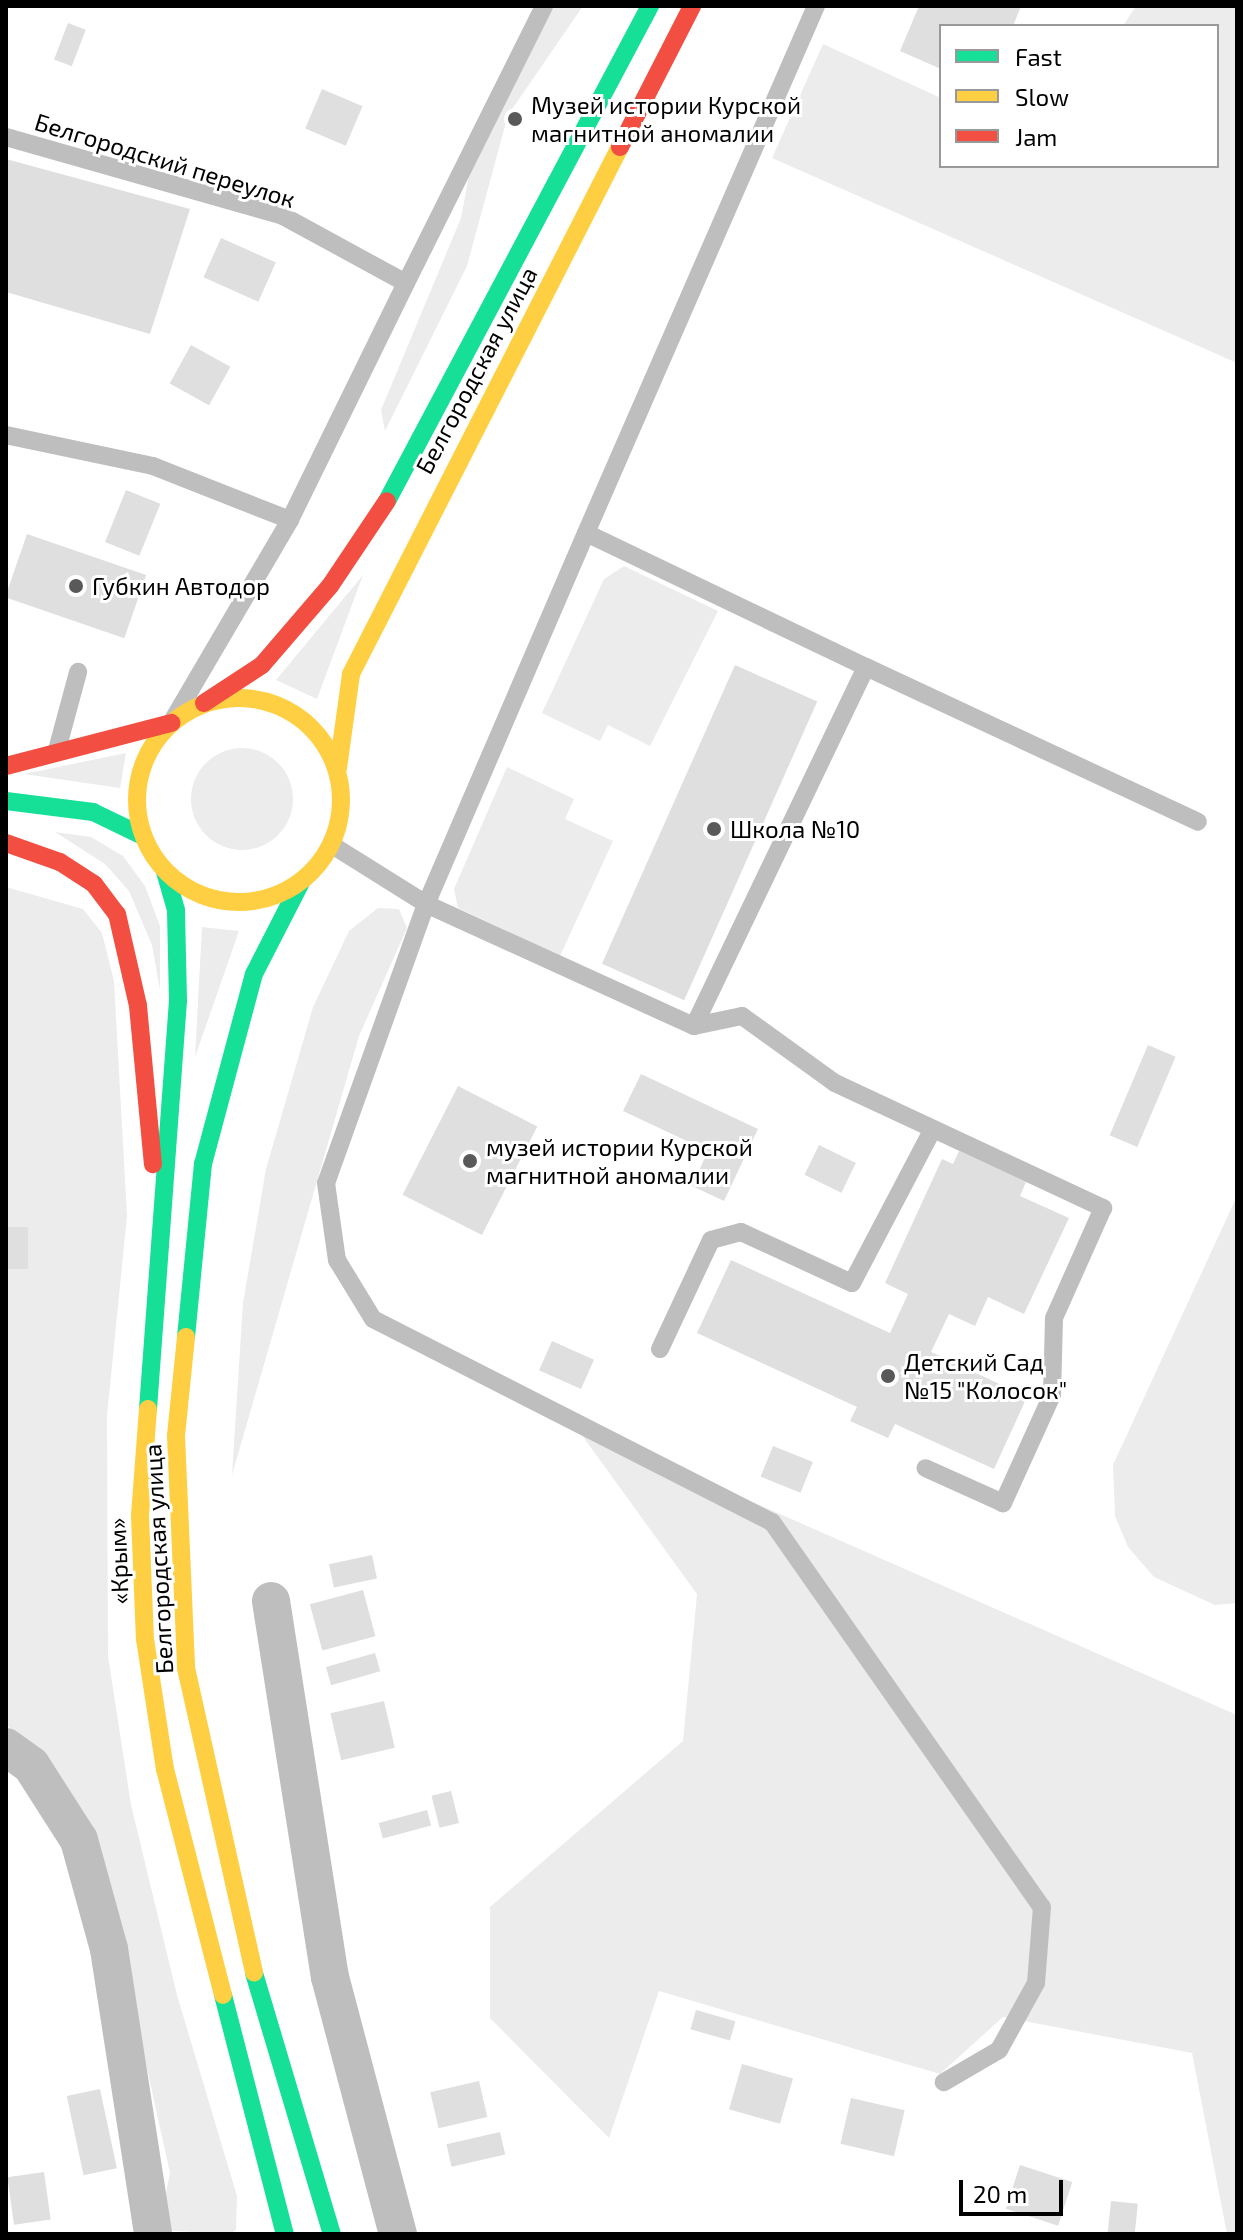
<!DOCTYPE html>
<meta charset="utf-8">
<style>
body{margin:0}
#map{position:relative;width:1243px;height:2240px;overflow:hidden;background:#fff;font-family:"Exo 2",sans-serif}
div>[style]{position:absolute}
.green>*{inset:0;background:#ececec}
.round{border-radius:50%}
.building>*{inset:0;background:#dfdfdf;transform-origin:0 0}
.lane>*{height:18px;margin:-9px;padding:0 9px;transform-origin:9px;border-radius:9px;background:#bebebe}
.street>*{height:38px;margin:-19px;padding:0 19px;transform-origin:19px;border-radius:19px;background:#bebebe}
.fast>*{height:18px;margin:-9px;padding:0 9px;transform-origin:9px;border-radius:9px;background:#16e098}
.slow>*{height:18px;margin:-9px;padding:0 9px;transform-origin:9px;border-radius:9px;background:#ffcf43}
.slow>.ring{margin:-9px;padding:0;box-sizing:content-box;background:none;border:18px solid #ffcf43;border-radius:50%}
.jam>*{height:18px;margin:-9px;padding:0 9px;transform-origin:9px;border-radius:9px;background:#f24e42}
.dots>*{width:22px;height:22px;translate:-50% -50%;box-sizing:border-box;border:4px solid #fff;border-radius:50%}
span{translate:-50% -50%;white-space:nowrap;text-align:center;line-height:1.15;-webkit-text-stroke:6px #fff;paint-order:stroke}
.poi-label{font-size:24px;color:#000}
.left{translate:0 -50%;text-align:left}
.street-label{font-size:24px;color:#000}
.frame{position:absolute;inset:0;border:8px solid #000;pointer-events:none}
.legend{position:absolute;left:939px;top:24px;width:280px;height:144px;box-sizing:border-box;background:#fff;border:2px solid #999;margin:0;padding:10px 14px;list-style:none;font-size:24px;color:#000}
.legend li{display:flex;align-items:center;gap:16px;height:40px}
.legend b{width:40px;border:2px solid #999}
.scale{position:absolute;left:959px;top:2180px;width:104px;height:36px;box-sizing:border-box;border:4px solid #000;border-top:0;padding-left:10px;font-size:24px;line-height:28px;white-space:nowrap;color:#000;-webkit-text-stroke:6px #fff;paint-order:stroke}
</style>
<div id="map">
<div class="green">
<div style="clip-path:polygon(539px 6px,583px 6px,508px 115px,467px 266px,385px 431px,381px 410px,461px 218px,478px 127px)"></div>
<div style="clip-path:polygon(1136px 6px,1237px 6px,1237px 363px,772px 158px,823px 44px,941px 98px,941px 166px,1217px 166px,1217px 26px,1123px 26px)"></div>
<div style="clip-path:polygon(624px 566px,718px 611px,650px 746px,608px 725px,600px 741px,542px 713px,604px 579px)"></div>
<div style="clip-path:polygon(363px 575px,317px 699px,276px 680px)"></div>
<div class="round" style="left:191px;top:748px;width:102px;height:102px"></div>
<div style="clip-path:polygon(126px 753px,120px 788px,24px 774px)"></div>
<div style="clip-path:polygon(507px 767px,574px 799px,565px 819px,613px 841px,560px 956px,458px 908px,454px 889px)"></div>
<div style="clip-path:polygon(55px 832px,91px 837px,123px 856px,145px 886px,160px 926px,160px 990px,152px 945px,129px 891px,105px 864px)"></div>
<div style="clip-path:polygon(6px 887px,83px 909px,102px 933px,114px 981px,127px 1216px,107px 1416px,108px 1656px,131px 1805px,177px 1995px,237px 2196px,236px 2230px,229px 2234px,159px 2230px,170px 2173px,144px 2055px,58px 1773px,6px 1724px)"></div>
<div style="clip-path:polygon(378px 908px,399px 909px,407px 928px,359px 1036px,232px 1475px,243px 1303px,266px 1169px,313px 1007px,349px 931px)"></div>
<div style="clip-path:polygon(202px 927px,239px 931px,195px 1057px)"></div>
<div style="clip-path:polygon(1237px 1196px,1237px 1603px,1215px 1605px,1154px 1577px,1128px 1547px,1115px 1516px,1113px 1465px)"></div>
<div style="clip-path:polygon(573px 1423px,1237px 1715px,1237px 2234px,1227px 2234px,1192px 2053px,1003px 2017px,940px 2074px,659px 1991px,609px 2138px,490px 2018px,490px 1907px,683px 1741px,697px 1594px)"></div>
</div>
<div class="building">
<div style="clip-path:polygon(919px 6px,1021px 6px,1013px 26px,941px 26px,941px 69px,900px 51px)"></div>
<div style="left:68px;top:23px;width:19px;height:39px;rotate:21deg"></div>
<div style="left:322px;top:89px;width:44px;height:43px;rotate:23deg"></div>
<div style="clip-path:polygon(6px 159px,190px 209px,150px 334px,6px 292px)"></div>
<div style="left:221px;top:238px;width:60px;height:43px;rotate:24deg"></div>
<div style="left:191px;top:345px;width:45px;height:44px;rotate:29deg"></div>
<div style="left:126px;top:490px;width:37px;height:56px;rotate:22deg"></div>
<div style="left:27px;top:534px;width:126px;height:67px;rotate:19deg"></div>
<div style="left:735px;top:665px;width:90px;height:327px;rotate:24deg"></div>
<div style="left:1148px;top:1045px;width:30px;height:98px;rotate:23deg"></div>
<div style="clip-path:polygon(641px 1074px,758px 1129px,724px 1201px,692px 1186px,708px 1151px,623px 1111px)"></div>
<div style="left:458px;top:1086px;width:89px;height:122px;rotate:27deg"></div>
<div style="left:819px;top:1145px;width:41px;height:33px;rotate:26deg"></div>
<div style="clip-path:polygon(959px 1151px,1026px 1182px,1020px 1196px,1069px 1218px,1024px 1314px,988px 1297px,975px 1326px,949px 1314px,931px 1352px,1027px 1397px,994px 1469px,895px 1424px,888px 1438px,850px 1421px,857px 1407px,697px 1333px,731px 1260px,890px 1333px,908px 1294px,885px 1283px,942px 1159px,953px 1164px)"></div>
<div style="left:6px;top:1227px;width:22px;height:42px"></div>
<div style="left:552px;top:1341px;width:46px;height:32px;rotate:24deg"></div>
<div style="left:773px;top:1446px;width:43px;height:33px;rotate:22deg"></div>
<div style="left:372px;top:1555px;width:24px;height:44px;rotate:78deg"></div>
<div style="left:363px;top:1590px;width:48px;height:55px;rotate:75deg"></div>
<div style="left:375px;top:1653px;width:19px;height:51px;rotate:74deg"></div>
<div style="left:384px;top:1701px;width:48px;height:55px;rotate:77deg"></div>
<div style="left:451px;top:1791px;width:33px;height:20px;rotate:76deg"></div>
<div style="left:427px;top:1810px;width:16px;height:50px;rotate:75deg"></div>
<div style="left:696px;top:2010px;width:41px;height:20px;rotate:16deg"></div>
<div style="left:742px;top:2064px;width:53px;height:47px;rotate:16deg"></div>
<div style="left:479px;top:2081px;width:37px;height:50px;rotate:77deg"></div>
<div style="left:100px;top:2089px;width:81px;height:34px;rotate:78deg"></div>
<div style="left:851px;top:2098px;width:55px;height:47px;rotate:13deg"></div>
<div style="left:500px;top:2132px;width:23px;height:55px;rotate:77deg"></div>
<div style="left:1020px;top:2165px;width:55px;height:46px;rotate:18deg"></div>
<div style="left:44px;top:2172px;width:48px;height:37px;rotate:82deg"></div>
<div style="left:1111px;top:2201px;width:27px;height:33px;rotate:6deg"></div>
</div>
<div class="lane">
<div style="left:6px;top:137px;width:288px;rotate:15.9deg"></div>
<div style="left:283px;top:216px;width:140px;rotate:28.6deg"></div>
<div style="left:406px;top:283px;width:264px;rotate:116.1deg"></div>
<div style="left:290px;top:520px;width:147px;rotate:-158.5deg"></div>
<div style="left:153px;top:466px;width:150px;rotate:-168.1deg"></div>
<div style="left:406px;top:283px;width:309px;rotate:-63.5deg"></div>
<div style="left:586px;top:533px;width:575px;rotate:-66.42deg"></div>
<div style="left:866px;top:667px;width:310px;rotate:-154.4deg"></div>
<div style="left:586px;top:533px;width:404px;rotate:113.3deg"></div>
<div style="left:426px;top:904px;width:294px;rotate:24.5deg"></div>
<div style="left:694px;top:1026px;width:398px;rotate:-64.4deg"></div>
<div style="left:866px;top:667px;width:366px;rotate:25deg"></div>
<div style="left:171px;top:723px;width:235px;rotate:-59.6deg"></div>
<div style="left:57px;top:750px;width:81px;rotate:-74.9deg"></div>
<div style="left:332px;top:845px;width:111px;rotate:32.1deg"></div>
<div style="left:426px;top:904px;width:296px;rotate:109.7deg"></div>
<div style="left:326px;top:1183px;width:78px;rotate:81.9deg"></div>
<div style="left:337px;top:1260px;width:69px;rotate:58.6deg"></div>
<div style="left:373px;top:1319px;width:448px;rotate:27deg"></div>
<div style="left:772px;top:1522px;width:470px;rotate:55deg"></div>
<div style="left:1042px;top:1907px;width:76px;rotate:94.5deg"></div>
<div style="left:1036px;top:1983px;width:77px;rotate:118.9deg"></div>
<div style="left:999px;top:2050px;width:64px;rotate:149.8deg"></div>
<div style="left:694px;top:1026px;width:49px;rotate:-11.8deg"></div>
<div style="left:742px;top:1016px;width:115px;rotate:35.8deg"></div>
<div style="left:835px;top:1083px;width:296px;rotate:25deg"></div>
<div style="left:1103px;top:1208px;width:120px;rotate:114deg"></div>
<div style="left:1054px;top:1318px;width:77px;rotate:91.5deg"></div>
<div style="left:1052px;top:1395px;width:119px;rotate:114.4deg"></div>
<div style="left:1003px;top:1503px;width:85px;rotate:-155.8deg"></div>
<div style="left:660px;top:1349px;width:120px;rotate:-64.9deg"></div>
<div style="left:711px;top:1240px;width:31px;rotate:-15deg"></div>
<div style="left:741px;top:1232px;width:122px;rotate:24.7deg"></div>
<div style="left:852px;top:1283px;width:174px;rotate:-62.3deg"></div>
</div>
<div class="street">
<div style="left:271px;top:1601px;width:381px;rotate:81.1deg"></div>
<div style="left:330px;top:1977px;width:266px;rotate:75.2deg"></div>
<div style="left:6px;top:1747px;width:31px;rotate:36deg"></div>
<div style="left:31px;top:1765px;width:89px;rotate:57.4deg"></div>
<div style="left:79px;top:1840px;width:113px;rotate:74.6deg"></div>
<div style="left:109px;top:1949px;width:288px;rotate:81.2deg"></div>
</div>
<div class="fast">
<div style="left:387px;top:501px;width:561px;rotate:-62.02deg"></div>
<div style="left:6px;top:801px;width:88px;rotate:7.2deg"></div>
<div style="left:93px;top:812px;width:55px;rotate:25.6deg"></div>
<div style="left:186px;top:1337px;width:174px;rotate:-84.4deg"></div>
<div style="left:203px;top:1164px;width:197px;rotate:-75deg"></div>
<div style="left:254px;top:974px;width:103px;rotate:-62.9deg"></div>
<div style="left:148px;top:1409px;width:410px;rotate:-85.8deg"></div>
<div style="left:178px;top:1000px;width:90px;rotate:-91.3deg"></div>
<div style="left:176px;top:910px;width:40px;rotate:-106deg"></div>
<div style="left:254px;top:1973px;width:272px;rotate:73.4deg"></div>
<div style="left:223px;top:1995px;width:247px;rotate:75.5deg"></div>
</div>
<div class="slow">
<div class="ring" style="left:137px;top:698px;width:186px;height:186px"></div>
<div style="left:338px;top:768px;width:95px;rotate:-82.1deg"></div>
<div style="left:351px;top:674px;width:592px;rotate:-62.96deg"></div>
<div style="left:186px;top:1337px;width:100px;rotate:95.8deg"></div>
<div style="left:176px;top:1436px;width:232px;rotate:87.5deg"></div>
<div style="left:186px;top:1668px;width:312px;rotate:77.4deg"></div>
<div style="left:148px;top:1409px;width:107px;rotate:94.3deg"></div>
<div style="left:140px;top:1516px;width:123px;rotate:87.7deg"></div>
<div style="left:145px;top:1639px;width:132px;rotate:81.3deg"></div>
<div style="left:165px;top:1769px;width:233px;rotate:75.6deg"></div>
</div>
<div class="jam">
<div style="left:620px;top:147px;width:158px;rotate:-62.9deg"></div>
<div style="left:204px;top:703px;width:69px;rotate:-33.2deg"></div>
<div style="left:262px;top:665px;width:104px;rotate:-49.3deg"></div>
<div style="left:330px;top:586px;width:102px;rotate:-56.2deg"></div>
<div style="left:6px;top:766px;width:171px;rotate:-14.6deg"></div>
<div style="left:6px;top:843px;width:57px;rotate:19.4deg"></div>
<div style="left:60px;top:862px;width:40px;rotate:32.9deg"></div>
<div style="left:94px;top:884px;width:38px;rotate:53deg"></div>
<div style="left:117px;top:914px;width:94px;rotate:77.1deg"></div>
<div style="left:138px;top:1006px;width:159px;rotate:84.6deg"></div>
</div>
<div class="dots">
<div style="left:515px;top:119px;background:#595959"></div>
<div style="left:76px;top:586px;background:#595959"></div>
<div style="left:714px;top:829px;background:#595959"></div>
<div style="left:470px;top:1161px;background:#595959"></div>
<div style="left:888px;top:1376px;background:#595959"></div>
</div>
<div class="poi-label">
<span class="left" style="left:531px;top:119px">Музей истории Курской<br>магнитной аномалии</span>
<span class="left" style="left:92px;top:586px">Губкин Автодор</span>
<span class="left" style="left:730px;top:829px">Школа №10</span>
<span class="left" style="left:486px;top:1161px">музей истории Курской<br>магнитной аномалии</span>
<span class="left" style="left:904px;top:1376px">Детский Сад<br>№15 "Колосок"</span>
</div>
<div class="street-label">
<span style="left:165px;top:160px;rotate:17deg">Белгородский переулок</span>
<span style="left:476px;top:370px;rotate:-62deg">Белгородская улица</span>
<span style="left:158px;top:1559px;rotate:-93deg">Белгородская улица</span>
<span style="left:118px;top:1561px;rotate:-92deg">«Крым»</span>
</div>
<div class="frame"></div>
<ul class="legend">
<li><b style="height:10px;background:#16e098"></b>Fast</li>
<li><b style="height:10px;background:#ffcf43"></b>Slow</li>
<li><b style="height:10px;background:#f24e42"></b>Jam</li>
</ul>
<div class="scale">20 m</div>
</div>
